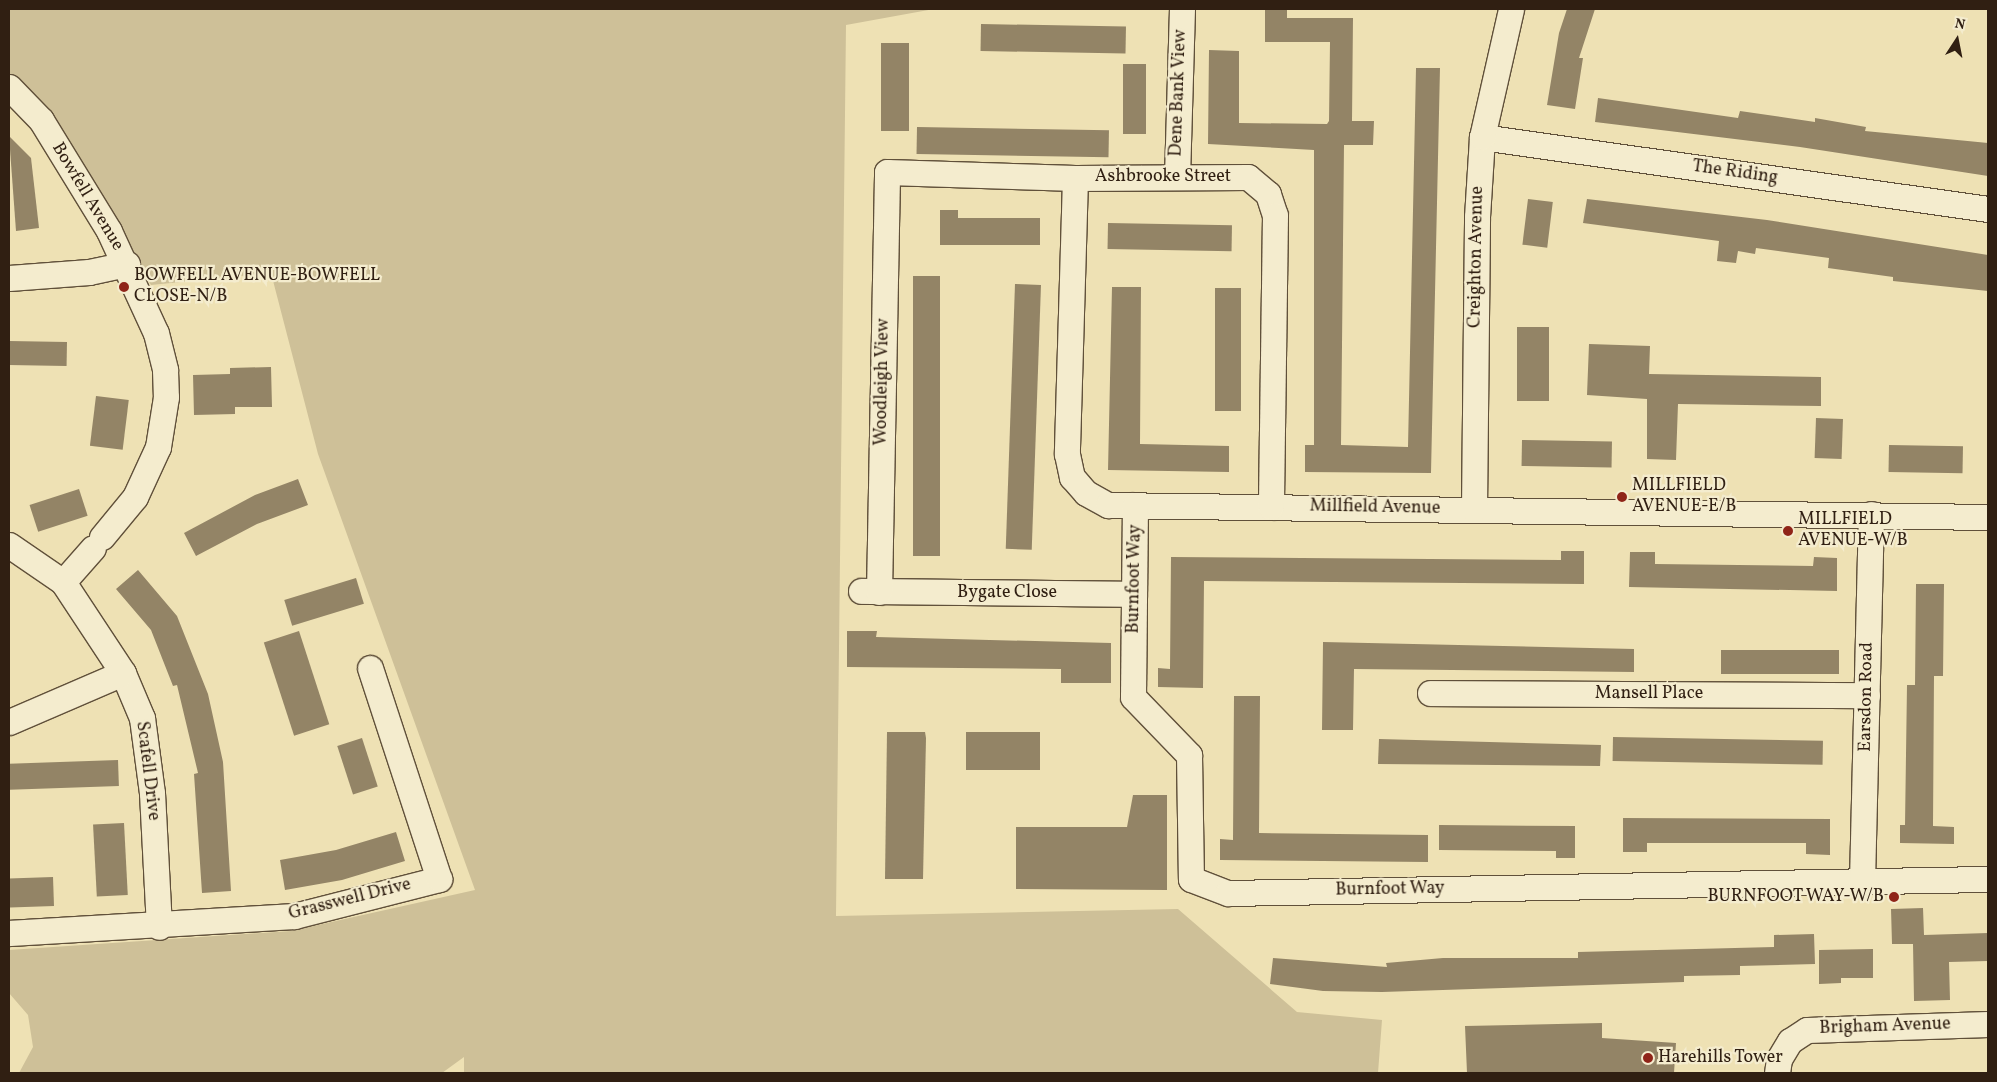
<!DOCTYPE html>
<style>
body{margin:0}
#map{position:relative;width:1997px;height:1082px;overflow:hidden;background:#eee1b4;font-family:Vollkorn,serif}
div>[style]{position:absolute}
.green>*{inset:0;background:#cec098}
.building>*{inset:0;background:#938466;transform-origin:0 0}
.roads{filter:drop-shadow(1px 0 #60503a) drop-shadow(-1px 0 #60503a) drop-shadow(0 1px #60503a) drop-shadow(0 -1px #60503a)}
.minor>*{height:25px;margin:-12.5px;padding:0 12.5px;transform-origin:12.5px;border-radius:12.5px;background:#f4ecce}
.dots>*{width:14px;height:14px;translate:-50% -50%;box-sizing:border-box;border:2px solid #f4ecce;border-radius:50%}
span{translate:-50% -50%;white-space:nowrap;text-align:center;line-height:1.15;-webkit-text-stroke:4.5px #f4ecce;paint-order:stroke}
.street-label{font-size:18px;color:#301f12}
.poi-label{font-size:18px;color:#301f12}
.left{translate:0 -50%;text-align:left}
.right{translate:-100% -50%;text-align:right}
.frame{position:absolute;inset:0;border:10px solid #301f12;pointer-events:none}
.north{position:absolute;left:1932px;top:15px;width:50px;height:50px;-webkit-text-stroke:4px #f4ecce;paint-order:stroke;rotate:11deg;font-size:14px;font-weight:700;line-height:20px;text-align:center;color:#301f12}
.north::after{content:'';display:block;margin:auto;width:18px;height:22px;background:#301f12;clip-path:polygon(50% 0,100% 100%,50% 72%,0 100%)}
</style>
<div id="map">
<div class="green">
<div style="clip-path:polygon(9px 9px,934px 9px,846px 25px,836px 916px,1178px 909px,1297px 1012px,1382px 1020px,1378px 1073px,464px 1073px,464px 1057px,442px 1073px,19px 1073px,33px 1047px,28px 1015px,9px 993px,9px 950px,291px 931px,475px 890px,318px 454px,271px 273px,151px 285px,54px 126px,9px 73px)"></div>
</div>
<div class="building">
<div style="clip-path:polygon(1265px 9px,1287px 9px,1287px 18px,1353px 18px,1352px 121px,1374px 121px,1373px 145px,1344px 145px,1341px 445px,1408px 447px,1416px 68px,1440px 68px,1431px 473px,1305px 472px,1305px 445px,1314px 445px,1314px 150px,1208px 144px,1209px 50px,1239px 51px,1239px 123px,1327px 124px,1329px 121px,1330px 42px,1265px 42px)"></div>
<div style="clip-path:polygon(1567px 9px,1595px 9px,1579px 58px,1583px 58px,1575px 109px,1547px 105px,1559px 33px)"></div>
<div style="left:981px;top:24px;width:145px;height:27px;rotate:1deg"></div>
<div style="left:881px;top:43px;width:28px;height:88px"></div>
<div style="left:1123px;top:64px;width:23px;height:70px"></div>
<div style="clip-path:polygon(1598px 98px,1738px 118px,1740px 111px,1815px 122px,1815px 118px,1866px 127px,1865px 131px,1988px 143px,1988px 176px,1800px 147px,1595px 122px)"></div>
<div style="left:917px;top:127px;width:192px;height:27px;rotate:1deg"></div>
<div style="clip-path:polygon(9px 136px,31px 158px,39px 228px,16px 231px)"></div>
<div style="left:1528px;top:199px;width:25px;height:46px;rotate:7deg"></div>
<div style="clip-path:polygon(1587px 199px,1767px 220px,1988px 255px,1988px 291px,1893px 281px,1893px 277px,1828px 268px,1829px 258px,1756px 248px,1755px 254px,1738px 251px,1736px 263px,1717px 261px,1719px 241px,1583px 223px)"></div>
<div style="clip-path:polygon(940px 210px,958px 210px,958px 218px,1040px 218px,1040px 245px,940px 245px)"></div>
<div style="left:1108px;top:223px;width:124px;height:26px;rotate:1deg"></div>
<div style="left:913px;top:276px;width:27px;height:280px"></div>
<div style="left:1015px;top:284px;width:26px;height:265px;rotate:2deg"></div>
<div style="clip-path:polygon(1112px 287px,1141px 287px,1140px 444px,1229px 446px,1229px 472px,1108px 470px)"></div>
<div style="left:1215px;top:288px;width:26px;height:123px"></div>
<div style="left:1517px;top:327px;width:32px;height:74px"></div>
<div style="left:9px;top:341px;width:58px;height:24px;rotate:1deg"></div>
<div style="clip-path:polygon(1589px 344px,1650px 346px,1649px 374px,1821px 377px,1821px 406px,1678px 404px,1676px 460px,1647px 459px,1647px 399px,1587px 395px)"></div>
<div style="clip-path:polygon(271px 367px,272px 407px,235px 407px,235px 414px,194px 415px,193px 375px,230px 374px,230px 368px)"></div>
<div style="left:96px;top:396px;width:33px;height:50px;rotate:7deg"></div>
<div style="left:1816px;top:418px;width:27px;height:40px;rotate:2deg"></div>
<div style="left:1522px;top:440px;width:90px;height:26px;rotate:1deg"></div>
<div style="left:1889px;top:445px;width:74px;height:27px;rotate:1deg"></div>
<div style="clip-path:polygon(298px 479px,308px 505px,257px 524px,196px 556px,184px 533px,255px 495px)"></div>
<div style="left:79px;top:489px;width:28px;height:52px;rotate:72deg"></div>
<div style="clip-path:polygon(1561px 551px,1584px 551px,1584px 584px,1204px 581px,1203px 688px,1158px 687px,1158px 668px,1170px 669px,1171px 557px,1561px 560px)"></div>
<div style="clip-path:polygon(1630px 552px,1655px 552px,1655px 564px,1813px 566px,1814px 557px,1837px 558px,1837px 591px,1629px 587px)"></div>
<div style="clip-path:polygon(138px 570px,177px 616px,208px 694px,223px 762px,231px 891px,202px 893px,194px 774px,198px 773px,177px 685px,173px 686px,151px 630px,116px 589px)"></div>
<div style="left:356px;top:578px;width:27px;height:75px;rotate:73deg"></div>
<div style="clip-path:polygon(1916px 584px,1944px 584px,1943px 676px,1934px 676px,1933px 826px,1954px 827px,1954px 844px,1900px 843px,1900px 825px,1905px 825px,1907px 685px,1915px 685px)"></div>
<div style="left:299px;top:631px;width:98px;height:37px;rotate:72deg"></div>
<div style="clip-path:polygon(847px 631px,877px 631px,876px 637px,1111px 643px,1111px 683px,1061px 683px,1061px 669px,847px 667px)"></div>
<div style="clip-path:polygon(1323px 642px,1634px 649px,1634px 672px,1354px 669px,1353px 730px,1322px 730px)"></div>
<div style="left:1721px;top:650px;width:118px;height:24px"></div>
<div style="clip-path:polygon(1234px 696px,1260px 696px,1259px 833px,1428px 835px,1428px 862px,1220px 860px,1220px 839px,1233px 840px)"></div>
<div style="clip-path:polygon(887px 732px,925px 732px,926px 738px,923px 879px,885px 879px)"></div>
<div style="left:966px;top:732px;width:74px;height:38px"></div>
<div style="left:1613px;top:737px;width:210px;height:24px;rotate:1deg"></div>
<div style="left:362px;top:738px;width:51px;height:26px;rotate:72deg"></div>
<div style="clip-path:polygon(1379px 739px,1601px 745px,1600px 766px,1378px 764px)"></div>
<div style="left:118px;top:760px;width:26px;height:109px;rotate:88deg"></div>
<div style="clip-path:polygon(1133px 795px,1167px 795px,1167px 890px,1016px 889px,1016px 827px,1127px 827px)"></div>
<div style="clip-path:polygon(1623px 818px,1830px 819px,1830px 855px,1806px 854px,1806px 843px,1647px 843px,1647px 852px,1623px 852px)"></div>
<div style="left:124px;top:823px;width:72px;height:31px;rotate:87deg"></div>
<div style="clip-path:polygon(1439px 825px,1575px 826px,1575px 858px,1556px 858px,1556px 851px,1439px 850px)"></div>
<div style="clip-path:polygon(396px 832px,405px 861px,342px 880px,285px 890px,280px 860px,336px 850px)"></div>
<div style="left:53px;top:877px;width:29px;height:44px;rotate:88deg"></div>
<div style="clip-path:polygon(1923px 908px,1924px 935px,1988px 933px,1988px 961px,1949px 962px,1950px 1000px,1914px 1001px,1913px 944px,1892px 944px,1891px 909px)"></div>
<div style="clip-path:polygon(1814px 934px,1815px 964px,1740px 966px,1740px 975px,1684px 976px,1684px 982px,1382px 992px,1323px 991px,1270px 984px,1273px 958px,1387px 967px,1386px 963px,1443px 958px,1578px 958px,1578px 952px,1774px 947px,1774px 935px)"></div>
<div style="clip-path:polygon(1873px 949px,1873px 978px,1841px 978px,1841px 983px,1819px 984px,1819px 950px)"></div>
<div style="clip-path:polygon(1602px 1023px,1602px 1038px,1676px 1043px,1674px 1073px,1467px 1073px,1465px 1026px)"></div>
</div>
<div class="roads">
<div class="minor">
<div style="left:9px;top:87px;width:46px;rotate:45.9deg"></div>
<div style="left:41px;top:120px;width:130px;rotate:58.5deg"></div>
<div style="left:109px;top:231px;width:112px;rotate:65.3deg"></div>
<div style="left:156px;top:333px;width:38px;rotate:76deg"></div>
<div style="left:165px;top:370px;width:27px;rotate:88deg"></div>
<div style="left:166px;top:397px;width:51px;rotate:99.1deg"></div>
<div style="left:158px;top:447px;width:55px;rotate:114.7deg"></div>
<div style="left:135px;top:497px;width:52px;rotate:129.5deg"></div>
<div style="left:1482px;top:137px;width:511px;rotate:8.1deg"></div>
<div style="left:1177px;top:177px;width:168px;rotate:-88.3deg"></div>
<div style="left:1075px;top:178px;width:276px;rotate:91.7deg"></div>
<div style="left:1067px;top:454px;width:24px;rotate:78deg"></div>
<div style="left:1072px;top:477px;width:21px;rotate:49deg"></div>
<div style="left:1086px;top:493px;width:25px;rotate:29deg"></div>
<div style="left:1108px;top:505px;width:880px;rotate:0.78deg"></div>
<div style="left:9px;top:278px;width:80px;rotate:-4.3deg"></div>
<div style="left:89px;top:272px;width:39px;rotate:-12deg"></div>
<div style="left:1135px;top:505px;width:192px;rotate:90.6deg"></div>
<div style="left:1133px;top:697px;width:81px;rotate:46deg"></div>
<div style="left:1189px;top:755px;width:124px;rotate:89.1deg"></div>
<div style="left:1191px;top:879px;width:40px;rotate:21deg"></div>
<div style="left:1228px;top:893px;width:760px;rotate:-1.06deg"></div>
<div style="left:1474px;top:509px;width:292px;rotate:-89.4deg"></div>
<div style="left:1477px;top:217px;width:80px;rotate:-86.4deg"></div>
<div style="left:1482px;top:137px;width:131px;rotate:-77.2deg"></div>
<div style="left:9px;top:545px;width:65px;rotate:34.4deg"></div>
<div style="left:63px;top:582px;width:109px;rotate:56.6deg"></div>
<div style="left:123px;top:673px;width:49px;rotate:67.1deg"></div>
<div style="left:142px;top:718px;width:76px;rotate:82.4deg"></div>
<div style="left:152px;top:793px;width:134px;rotate:87deg"></div>
<div style="left:63px;top:582px;width:45px;rotate:-48.6deg"></div>
<div style="left:861px;top:591px;width:273px;rotate:0.6deg"></div>
<div style="left:879px;top:592px;width:420px;rotate:-88.9deg"></div>
<div style="left:887px;top:172px;width:188px;rotate:1.8deg"></div>
<div style="left:1075px;top:178px;width:173px;rotate:-0.3deg"></div>
<div style="left:1248px;top:177px;width:26px;rotate:40deg"></div>
<div style="left:1268px;top:194px;width:22px;rotate:72deg"></div>
<div style="left:1275px;top:215px;width:292px;rotate:90.8deg"></div>
<div style="left:1430px;top:693px;width:437px;rotate:0.3deg"></div>
<div style="left:9px;top:722px;width:124px;rotate:-23.3deg"></div>
<div style="left:1862px;top:881px;width:367px;rotate:-88.6deg"></div>
<div style="left:9px;top:933px;width:286px;rotate:-3.4deg"></div>
<div style="left:294px;top:916px;width:150px;rotate:-14.3deg"></div>
<div style="left:439px;top:879px;width:222px;rotate:-108.1deg"></div>
<div style="left:1777px;top:1073px;width:14px;rotate:-82deg"></div>
<div style="left:1779px;top:1059px;width:21px;rotate:-59deg"></div>
<div style="left:1790px;top:1041px;width:20px;rotate:-33deg"></div>
<div style="left:1807px;top:1030px;width:181px;rotate:-1.9deg"></div>
</div>
</div>
<div class="dots">
<div style="left:124px;top:287px;background:#8f2418"></div>
<div style="left:1622px;top:497px;background:#8f2418"></div>
<div style="left:1788px;top:531px;background:#8f2418"></div>
<div style="left:1894px;top:897px;background:#8f2418"></div>
<div style="left:1648px;top:1058px;background:#8f2418"></div>
</div>
<div class="street-label">
<span style="left:1179px;top:93px;rotate:-88deg">Dene Bank View</span>
<span style="left:1735px;top:173px;rotate:8deg">The Riding</span>
<span style="left:1163px;top:177px">Ashbrooke Street</span>
<span style="left:87px;top:197px;rotate:59deg">Bowfell Avenue</span>
<span style="left:1477px;top:257px;rotate:-89deg">Creighton Avenue</span>
<span style="left:883px;top:382px;rotate:-89deg">Woodleigh View</span>
<span style="left:1375px;top:508px;rotate:1deg">Millfield Avenue</span>
<span style="left:1135px;top:579px;rotate:-89deg">Burnfoot Way</span>
<span style="left:1007px;top:593px">Bygate Close</span>
<span style="left:1649px;top:694px">Mansell Place</span>
<span style="left:1867px;top:697px;rotate:-89deg">Earsdon Road</span>
<span style="left:147px;top:771px;rotate:83deg">Scafell Drive</span>
<span style="left:1390px;top:890px;rotate:-1deg">Burnfoot Way</span>
<span style="left:350px;top:900px;rotate:-14deg">Grasswell Drive</span>
<span style="left:1885px;top:1027px;rotate:-2deg">Brigham Avenue</span>
</div>
<div class="poi-label">
<span class="left" style="left:134px;top:287px">BOWFELL AVENUE-BOWFELL<br>CLOSE-N/B</span>
<span class="left" style="left:1632px;top:497px">MILLFIELD<br>AVENUE-E/B</span>
<span class="left" style="left:1798px;top:531px">MILLFIELD<br>AVENUE-W/B</span>
<span class="right" style="left:1884px;top:897px">BURNFOOT WAY-W/B</span>
<span class="left" style="left:1658px;top:1058px">Harehills Tower</span>
</div>
<div class="frame"></div>
<div class="north">N</div>
</div>
